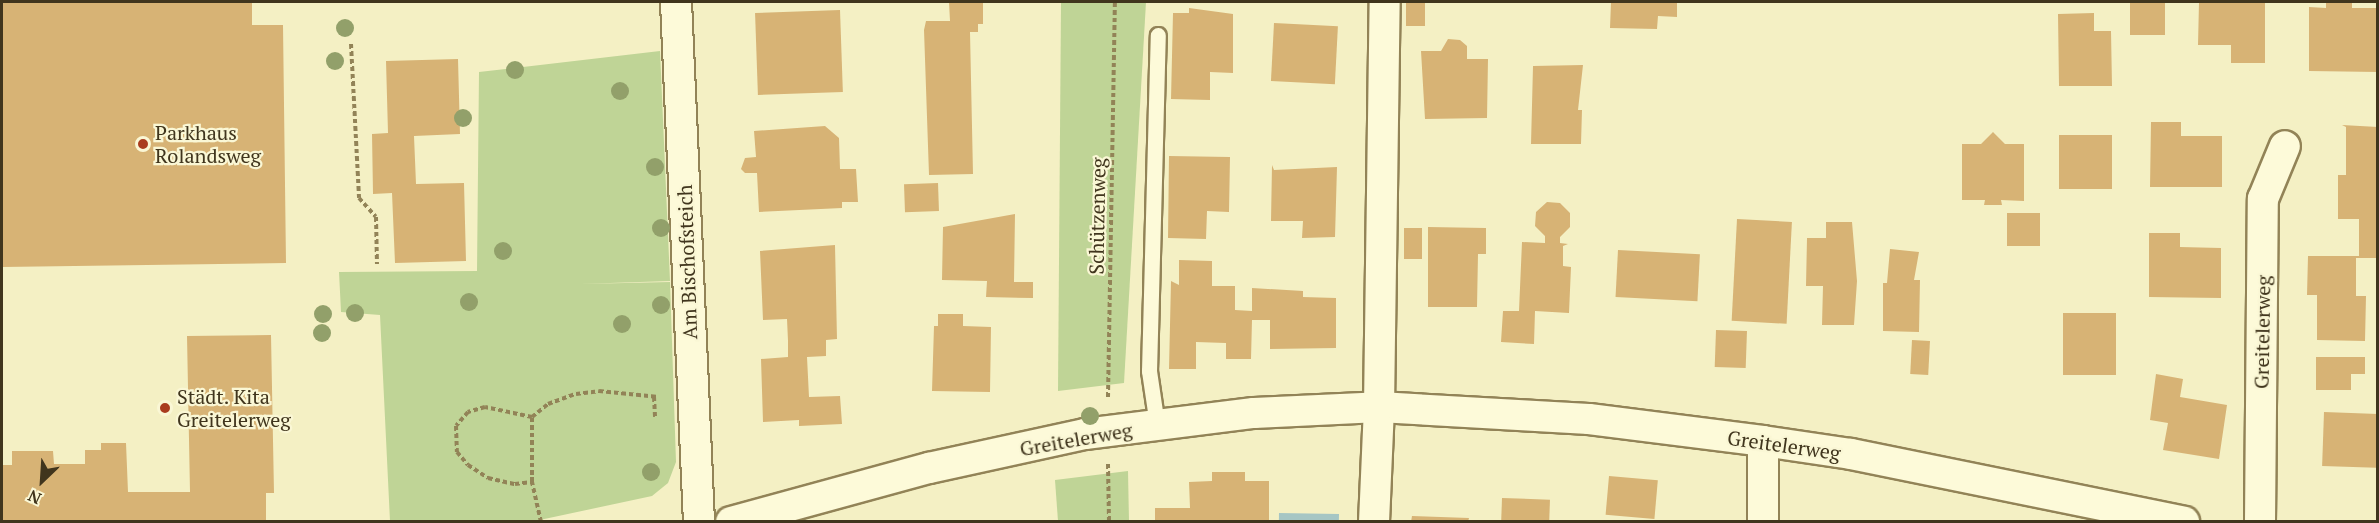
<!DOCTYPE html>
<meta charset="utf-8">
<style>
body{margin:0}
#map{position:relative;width:2379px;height:523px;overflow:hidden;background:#f4f0c4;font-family:"PT Serif",serif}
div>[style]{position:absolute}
.green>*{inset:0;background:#bfd496}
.water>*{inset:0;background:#a6c6c4;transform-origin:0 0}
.building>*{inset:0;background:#d7b375;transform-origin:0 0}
.path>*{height:4px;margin-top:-2px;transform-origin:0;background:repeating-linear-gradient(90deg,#928357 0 4.5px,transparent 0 7.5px)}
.roads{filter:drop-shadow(2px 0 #928357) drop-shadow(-2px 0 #928357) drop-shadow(0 2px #928357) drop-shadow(0 -2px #928357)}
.lane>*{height:15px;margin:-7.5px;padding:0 7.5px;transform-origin:7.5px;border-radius:7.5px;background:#fdfad9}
.street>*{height:30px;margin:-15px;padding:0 15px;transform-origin:15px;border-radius:15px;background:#fdfad9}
.trees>*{width:18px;height:18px;margin:-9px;border-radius:50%;background:#92a06a}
.dots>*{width:16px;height:16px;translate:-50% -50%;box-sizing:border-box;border:3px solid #faf7d5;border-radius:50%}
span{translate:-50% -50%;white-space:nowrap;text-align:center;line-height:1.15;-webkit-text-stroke:4.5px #faf7d5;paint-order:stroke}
.poi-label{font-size:20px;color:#40351d}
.left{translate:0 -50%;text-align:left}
.street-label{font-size:20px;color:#40351d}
.frame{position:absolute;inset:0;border:3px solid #40351d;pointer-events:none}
.north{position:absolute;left:12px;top:451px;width:60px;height:60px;-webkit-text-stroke:4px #faf7d5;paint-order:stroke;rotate:205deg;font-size:16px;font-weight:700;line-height:24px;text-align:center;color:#40351d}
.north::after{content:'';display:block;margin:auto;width:21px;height:27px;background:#40351d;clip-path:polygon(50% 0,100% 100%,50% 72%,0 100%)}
</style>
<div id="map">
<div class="green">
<div style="clip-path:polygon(1061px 2px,1146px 2px,1124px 383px,1058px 391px)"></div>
<div style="clip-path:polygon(660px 51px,670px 281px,580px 284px,670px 282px,676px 462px,668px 483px,652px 496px,535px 521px,390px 521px,380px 315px,341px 312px,339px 272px,477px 271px,479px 72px)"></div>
<div style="clip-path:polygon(1128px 471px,1129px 521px,1058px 521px,1055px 480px)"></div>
</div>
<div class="water">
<div style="left:1279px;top:513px;width:60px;height:8px;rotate:1deg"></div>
</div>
<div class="building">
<div style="clip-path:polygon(2px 2px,252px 2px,252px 25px,283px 25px,286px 263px,2px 267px)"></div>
<div style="clip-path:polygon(949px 2px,983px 2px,983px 24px,978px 24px,978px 32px,970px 32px,973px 174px,929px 175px,924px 30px,926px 21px,950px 21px)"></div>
<div style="left:1406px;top:2px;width:19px;height:24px"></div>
<div style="clip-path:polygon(1611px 2px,1677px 2px,1677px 17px,1658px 16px,1657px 29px,1610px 28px)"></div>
<div style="left:2130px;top:2px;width:35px;height:33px"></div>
<div style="clip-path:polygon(2199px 2px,2265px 2px,2265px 63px,2231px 63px,2231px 45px,2198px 45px)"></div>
<div style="clip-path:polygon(2326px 2px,2352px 2px,2352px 8px,2378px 8px,2378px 72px,2309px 71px,2309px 7px,2326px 8px)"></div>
<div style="clip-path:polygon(1189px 8px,1233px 14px,1233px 73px,1210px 72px,1210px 100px,1171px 99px,1173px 13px,1189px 13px)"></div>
<div style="left:840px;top:10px;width:82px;height:85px;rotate:88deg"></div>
<div style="clip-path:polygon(2094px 13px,2094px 31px,2111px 31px,2112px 86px,2059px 86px,2058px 14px)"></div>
<div style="left:1274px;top:23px;width:64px;height:58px;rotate:3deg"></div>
<div style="clip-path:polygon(1448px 39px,1460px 40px,1467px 46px,1467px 59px,1488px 59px,1487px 118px,1425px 119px,1421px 51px,1441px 51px)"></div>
<div style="clip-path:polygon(458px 59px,460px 134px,414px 136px,416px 184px,464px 183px,466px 261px,395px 263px,392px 193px,373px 194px,372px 134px,388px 133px,386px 61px)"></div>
<div style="clip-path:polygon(1583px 65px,1578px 110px,1582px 110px,1581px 144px,1531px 144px,1533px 66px)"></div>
<div style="clip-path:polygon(2151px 122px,2181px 122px,2181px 136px,2222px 136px,2222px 187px,2150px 187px)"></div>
<div style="clip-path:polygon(2342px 125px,2378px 127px,2378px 258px,2356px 258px,2356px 296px,2366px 296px,2365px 341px,2317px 340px,2317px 295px,2307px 295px,2308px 256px,2359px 256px,2359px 219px,2338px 219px,2338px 175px,2346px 175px,2346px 127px)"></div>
<div style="clip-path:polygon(825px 126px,839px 138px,840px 169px,856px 169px,858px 202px,842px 202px,842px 208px,759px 212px,757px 173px,745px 173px,741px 169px,745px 158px,756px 157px,754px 131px)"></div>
<div style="clip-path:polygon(1993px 132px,2005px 144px,2024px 144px,2024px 201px,2001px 200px,2002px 205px,1984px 205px,1985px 200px,1962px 200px,1962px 144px,1981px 144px)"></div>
<div style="left:2059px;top:135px;width:53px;height:54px"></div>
<div style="clip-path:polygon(1169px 156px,1230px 157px,1229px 212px,1207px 211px,1206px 239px,1168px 238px)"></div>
<div style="clip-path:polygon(1272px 165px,1274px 170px,1337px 167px,1335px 237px,1302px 238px,1303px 221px,1271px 221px)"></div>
<div style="left:938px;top:183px;width:28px;height:34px;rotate:88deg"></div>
<div style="clip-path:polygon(1547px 202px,1560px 203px,1570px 213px,1570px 227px,1560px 237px,1560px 243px,1568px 244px,1563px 246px,1563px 266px,1571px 267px,1569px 313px,1535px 311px,1534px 344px,1501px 342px,1503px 311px,1519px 311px,1522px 242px,1545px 243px,1545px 236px,1535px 226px,1536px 212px)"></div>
<div style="left:2007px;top:213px;width:33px;height:33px"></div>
<div style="clip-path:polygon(1015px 214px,1014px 282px,1033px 282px,1033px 298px,986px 297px,987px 281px,942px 280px,943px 227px)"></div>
<div style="left:1737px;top:219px;width:55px;height:102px;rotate:3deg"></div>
<div style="clip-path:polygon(1826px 222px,1852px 222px,1857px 281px,1854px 325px,1822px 325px,1823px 286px,1806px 286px,1807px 238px,1826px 238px)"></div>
<div style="clip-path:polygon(1428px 227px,1486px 228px,1486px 254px,1478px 254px,1477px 307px,1428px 307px)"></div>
<div style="left:1404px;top:228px;width:18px;height:31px"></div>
<div style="clip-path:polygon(2149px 233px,2180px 233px,2180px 247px,2221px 248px,2221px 298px,2149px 297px)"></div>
<div style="clip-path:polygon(835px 245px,837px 339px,826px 340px,826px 356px,807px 357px,809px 397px,840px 396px,842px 424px,799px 426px,799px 420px,763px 422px,761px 359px,788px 357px,788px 341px,787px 319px,763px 320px,760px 251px)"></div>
<div style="clip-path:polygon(1890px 249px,1919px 252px,1914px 280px,1920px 280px,1919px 332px,1883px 331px,1883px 283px,1887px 283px)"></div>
<div style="left:1618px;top:250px;width:82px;height:47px;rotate:3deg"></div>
<div style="clip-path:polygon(1179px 260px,1212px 261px,1212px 286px,1235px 286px,1235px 310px,1252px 311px,1252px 288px,1303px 291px,1303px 297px,1336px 298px,1336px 348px,1270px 349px,1270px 320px,1252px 320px,1251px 359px,1226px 359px,1226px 343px,1196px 342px,1196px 369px,1169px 369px,1171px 281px,1179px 285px)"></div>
<div style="left:2063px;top:313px;width:53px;height:62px"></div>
<div style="clip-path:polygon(938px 314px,963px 314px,963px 326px,991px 327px,990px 392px,932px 391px,934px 326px,938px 326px)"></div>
<div style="left:1716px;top:330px;width:31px;height:37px;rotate:2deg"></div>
<div style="clip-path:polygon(271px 335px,274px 493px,266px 493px,266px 522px,2px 522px,2px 465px,12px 465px,12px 451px,53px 451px,54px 464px,85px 464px,85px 450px,101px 450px,101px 443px,126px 443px,128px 492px,190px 492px,187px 336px)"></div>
<div style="left:1912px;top:340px;width:18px;height:34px;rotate:3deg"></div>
<div style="clip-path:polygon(2316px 357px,2365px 357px,2365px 374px,2351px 374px,2351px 390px,2316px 390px)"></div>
<div style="clip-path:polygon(2156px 374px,2183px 379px,2180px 397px,2227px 405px,2219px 459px,2163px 450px,2168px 423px,2150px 420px)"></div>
<div style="left:2324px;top:412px;width:54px;height:54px;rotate:2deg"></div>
<div style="clip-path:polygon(1212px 472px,1245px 472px,1245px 481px,1269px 481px,1269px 522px,1155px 522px,1155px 508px,1190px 508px,1189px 482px,1212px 481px)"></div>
<div style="left:1609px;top:476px;width:49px;height:39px;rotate:5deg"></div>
<div style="left:1502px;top:498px;width:48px;height:24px;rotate:2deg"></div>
<div style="clip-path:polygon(1412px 516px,1469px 518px,1468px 522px,1411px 522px)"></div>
</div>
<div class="path">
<div style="left:351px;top:44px;width:154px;rotate:87deg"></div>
<div style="left:359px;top:198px;width:25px;rotate:48deg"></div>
<div style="left:376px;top:217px;width:47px;rotate:88.8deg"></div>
<div style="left:654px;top:397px;width:20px;rotate:87deg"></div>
<div style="left:1108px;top:397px;width:395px;rotate:-89deg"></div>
<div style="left:532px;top:417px;width:48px;rotate:-168deg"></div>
<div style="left:485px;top:407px;width:18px;rotate:164deg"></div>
<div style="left:468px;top:412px;width:18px;rotate:131deg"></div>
<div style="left:456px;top:426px;width:26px;rotate:88deg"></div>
<div style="left:457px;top:452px;width:17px;rotate:50deg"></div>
<div style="left:468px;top:465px;width:24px;rotate:33deg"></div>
<div style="left:488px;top:478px;width:28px;rotate:13deg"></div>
<div style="left:515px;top:484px;width:17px;rotate:-7deg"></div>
<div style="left:1108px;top:464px;width:58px;rotate:89deg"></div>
<div style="left:541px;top:522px;width:41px;rotate:-102.7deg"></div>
<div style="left:532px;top:482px;width:65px;rotate:-90deg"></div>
<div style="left:532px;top:417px;width:21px;rotate:-39deg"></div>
<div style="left:548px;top:404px;width:30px;rotate:-20deg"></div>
<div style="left:576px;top:394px;width:23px;rotate:-7deg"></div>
<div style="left:599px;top:391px;width:60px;rotate:5.7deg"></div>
</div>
<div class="roads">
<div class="lane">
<div style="left:1157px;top:425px;width:55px;rotate:-98.4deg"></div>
<div style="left:1149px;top:371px;width:336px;rotate:-88.5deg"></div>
</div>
<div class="street">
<div style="left:676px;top:2px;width:521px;rotate:87.47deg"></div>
<div style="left:1763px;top:441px;width:81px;rotate:90deg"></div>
<div style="left:731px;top:522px;width:205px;rotate:-15.3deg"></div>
<div style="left:929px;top:468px;width:160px;rotate:-12.3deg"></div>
<div style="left:1085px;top:434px;width:170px;rotate:-7.1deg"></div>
<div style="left:1254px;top:413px;width:125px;rotate:-2.7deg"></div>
<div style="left:1379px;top:407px;width:210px;rotate:3.3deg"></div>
<div style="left:1589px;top:419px;width:175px;rotate:7.2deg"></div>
<div style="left:1763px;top:441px;width:89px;rotate:8.4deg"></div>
<div style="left:1851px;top:454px;width:340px;rotate:11.5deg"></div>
<div style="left:1374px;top:522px;width:115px;rotate:-87.5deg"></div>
<div style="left:1379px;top:407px;width:405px;rotate:-89.2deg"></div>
<div style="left:2260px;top:522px;width:323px;rotate:-89.5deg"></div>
<div style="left:2263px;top:199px;width:57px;rotate:-67.5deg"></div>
</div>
</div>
<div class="trees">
<div style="left:345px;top:28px"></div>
<div style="left:335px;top:61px"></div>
<div style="left:515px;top:70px"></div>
<div style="left:620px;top:91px"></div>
<div style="left:463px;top:118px"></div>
<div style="left:655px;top:167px"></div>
<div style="left:661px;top:228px"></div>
<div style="left:503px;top:251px"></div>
<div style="left:469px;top:302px"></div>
<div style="left:661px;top:305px"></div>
<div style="left:355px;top:313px"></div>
<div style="left:323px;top:314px"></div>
<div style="left:622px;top:324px"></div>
<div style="left:322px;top:333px"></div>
<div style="left:1090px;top:416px"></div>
<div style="left:651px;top:472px"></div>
</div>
<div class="dots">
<div style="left:143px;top:144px;background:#a93c1f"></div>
<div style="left:165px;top:408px;background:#a93c1f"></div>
</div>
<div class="poi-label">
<span class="left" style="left:155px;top:144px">Parkhaus<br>Rolandsweg</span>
<span class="left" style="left:177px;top:408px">Städt. Kita<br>Greitelerweg</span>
</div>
<div class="street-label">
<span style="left:1097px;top:216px;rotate:-89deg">Schützenweg</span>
<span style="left:687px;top:262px;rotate:-92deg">Am Bischofsteich</span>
<span style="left:2262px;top:332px;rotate:-89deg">Greitelerweg</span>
<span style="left:1076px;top:439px;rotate:-10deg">Greitelerweg</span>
<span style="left:1784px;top:445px;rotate:8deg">Greitelerweg</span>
</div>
<div class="frame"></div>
<div class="north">N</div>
</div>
